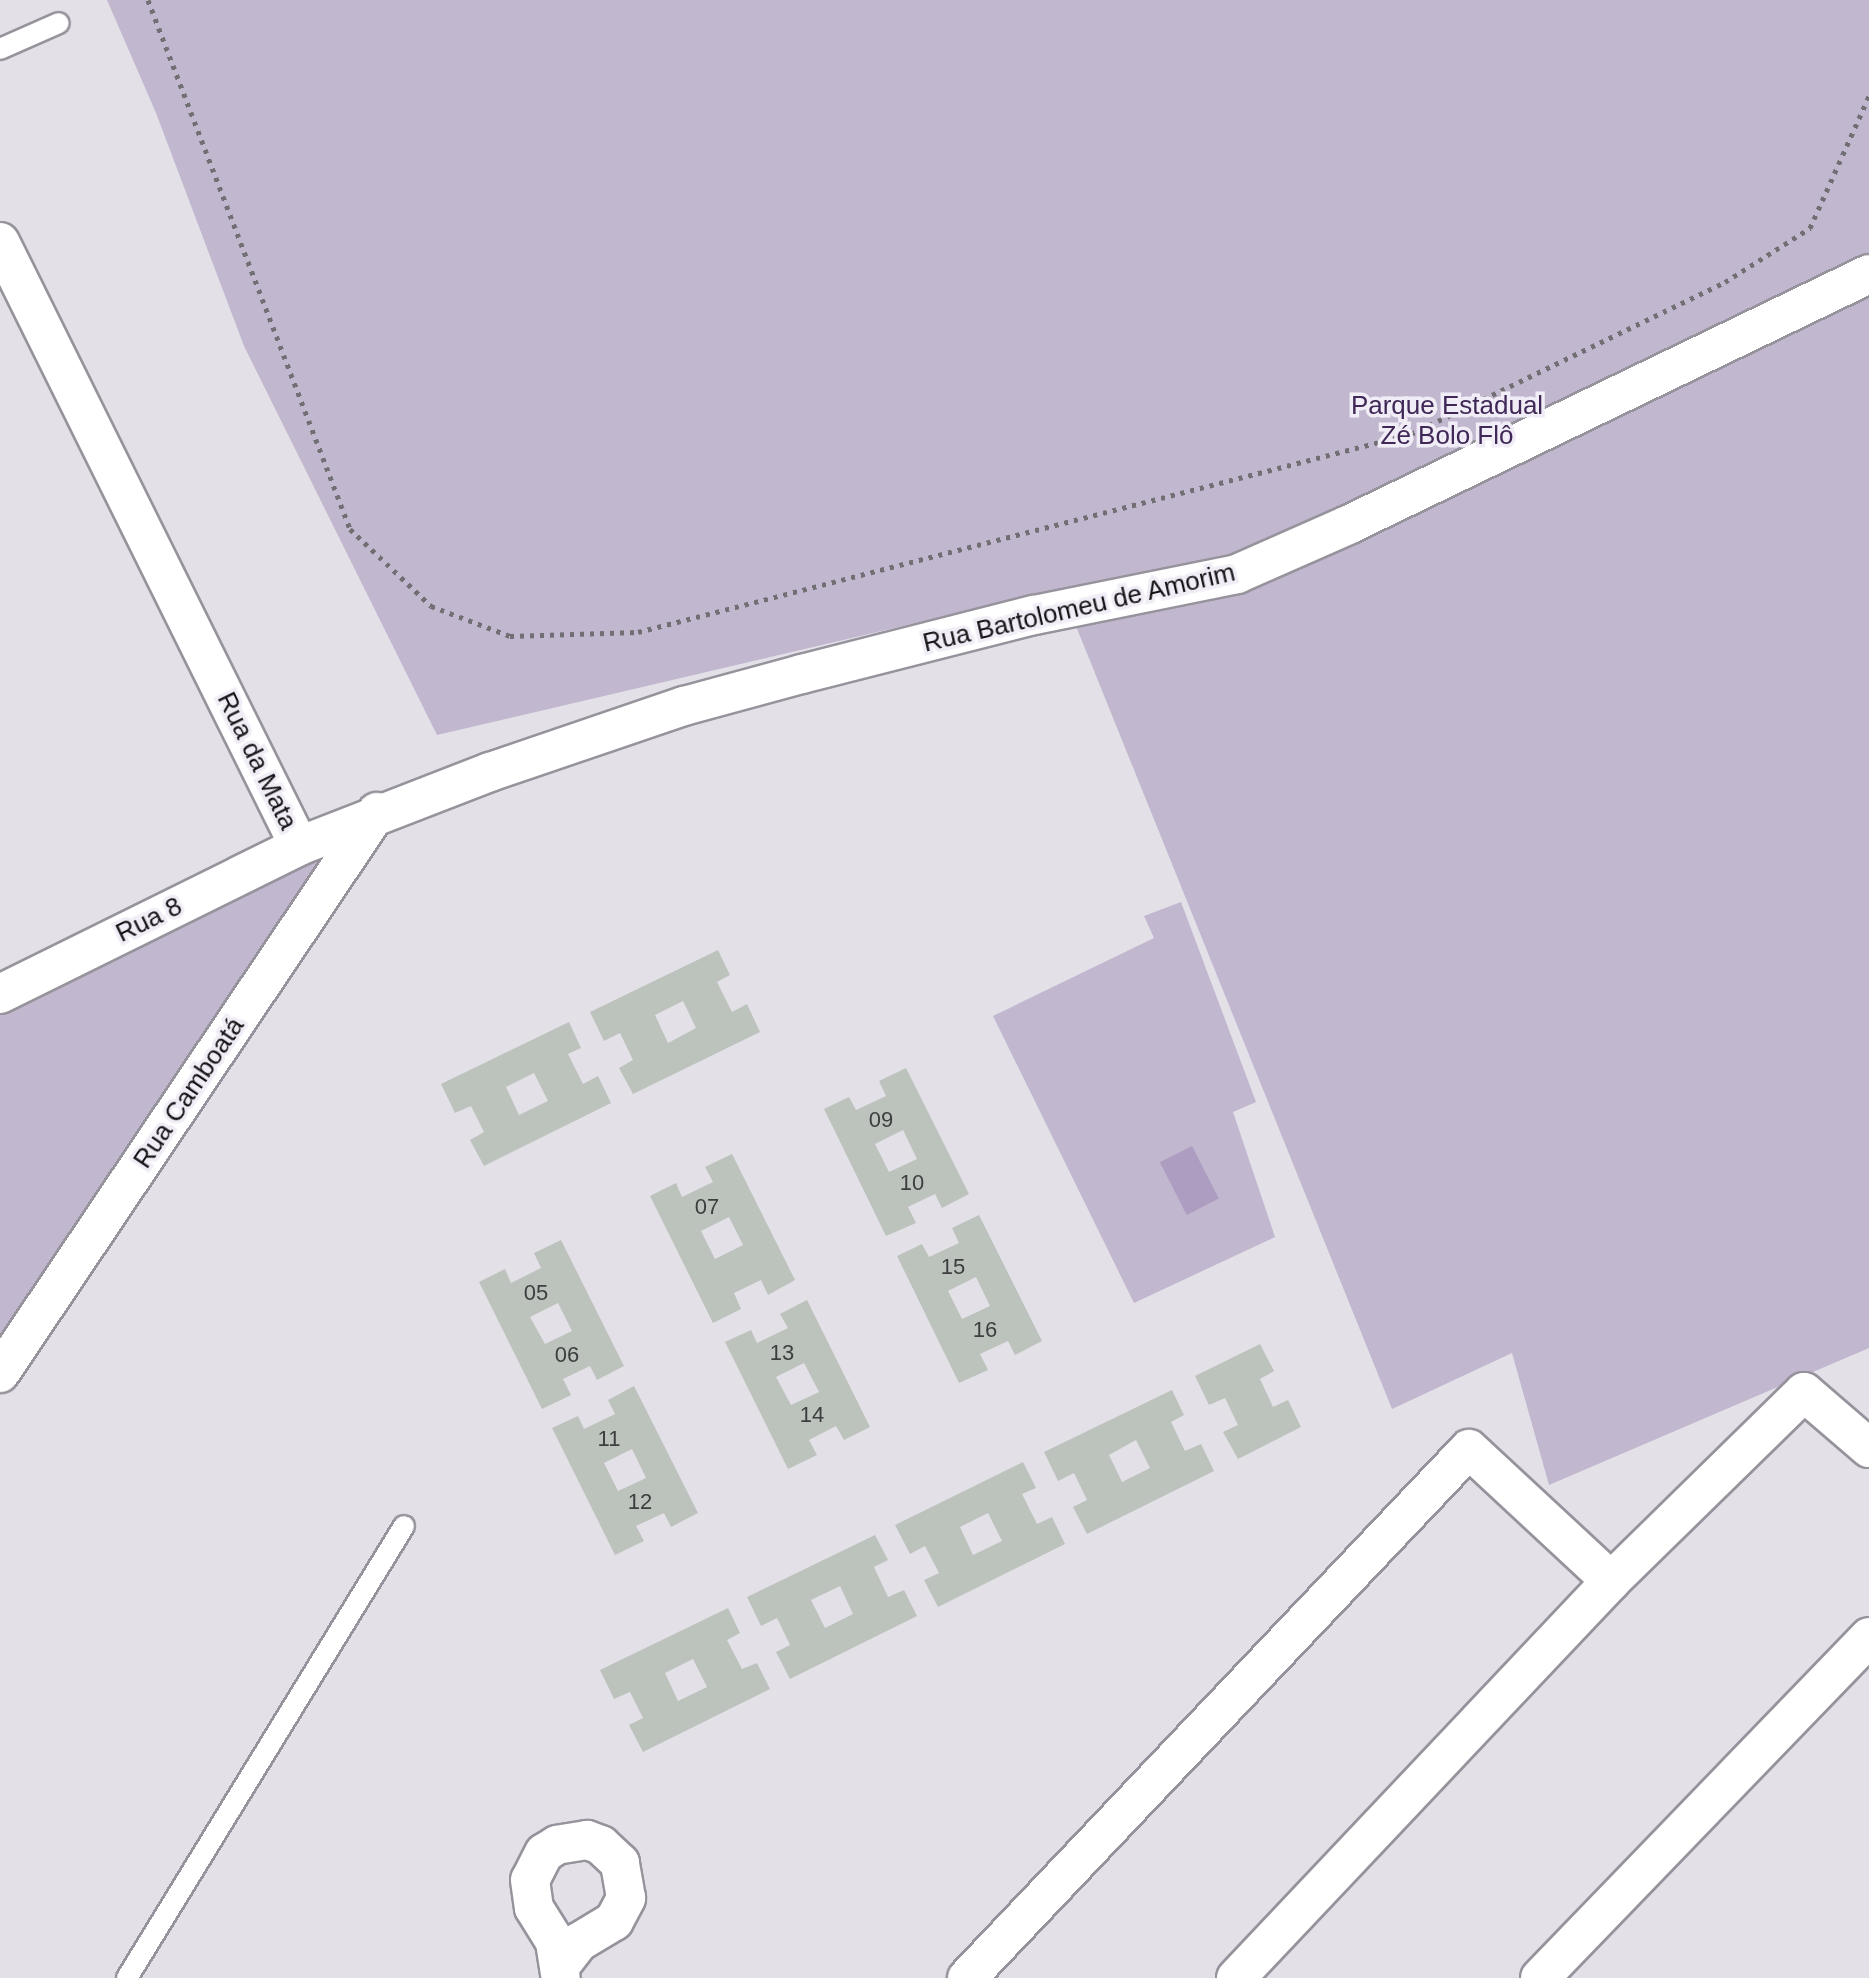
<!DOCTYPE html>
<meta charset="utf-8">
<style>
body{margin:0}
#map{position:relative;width:1869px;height:1978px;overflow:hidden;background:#e3e0e8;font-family:Helvetica,sans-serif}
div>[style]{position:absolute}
.green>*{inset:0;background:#c1b7cf}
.water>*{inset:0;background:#ad9dc0;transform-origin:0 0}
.building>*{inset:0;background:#bcc3bc}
.path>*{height:5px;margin-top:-2.5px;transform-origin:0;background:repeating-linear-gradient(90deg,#716f74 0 4px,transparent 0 10px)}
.roads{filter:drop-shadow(2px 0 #97939c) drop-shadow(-2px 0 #97939c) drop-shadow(0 2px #97939c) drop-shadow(0 -2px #97939c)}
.service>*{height:20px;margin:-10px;padding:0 10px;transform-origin:10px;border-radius:10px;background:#fff}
.minor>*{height:38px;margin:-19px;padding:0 19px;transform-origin:19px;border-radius:19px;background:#fff}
span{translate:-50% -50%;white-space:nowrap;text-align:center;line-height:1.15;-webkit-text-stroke:7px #f1edf6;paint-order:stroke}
.number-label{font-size:22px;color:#3d3e3f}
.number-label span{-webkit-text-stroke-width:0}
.park-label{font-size:26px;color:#3f2857}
.street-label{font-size:26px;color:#131215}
</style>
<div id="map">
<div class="green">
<div style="clip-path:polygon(107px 0,1869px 0,1869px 1348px,1549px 1485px,1512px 1353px,1392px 1409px,1061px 589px,437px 735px,244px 346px,156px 113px)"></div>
<div style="clip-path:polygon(324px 851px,0 1358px,0 1013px)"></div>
<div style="clip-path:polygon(1181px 902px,1256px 1102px,1233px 1112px,1275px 1237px,1134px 1303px,993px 1016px,1154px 938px,1144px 916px)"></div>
</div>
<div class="water">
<div style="left:1192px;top:1146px;width:59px;height:36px;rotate:63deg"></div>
</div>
<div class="building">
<div style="clip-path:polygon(evenodd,718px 950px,730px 975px,717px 982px,732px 1012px,747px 1004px,760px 1032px,633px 1094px,619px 1068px,633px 1060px,620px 1033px,604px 1041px,590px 1012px,718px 950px,683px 1001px,696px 1028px,668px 1043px,655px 1015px,683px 1001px)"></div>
<div style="clip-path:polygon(evenodd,569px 1022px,581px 1048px,568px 1054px,583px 1084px,598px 1076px,611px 1103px,484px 1166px,470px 1140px,484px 1132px,471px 1106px,455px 1113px,441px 1084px,569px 1022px,534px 1073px,548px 1101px,519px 1115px,506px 1087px,534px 1073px)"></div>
<div style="clip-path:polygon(evenodd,906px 1068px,969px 1194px,942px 1208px,935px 1194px,908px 1207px,916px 1223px,886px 1236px,824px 1109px,849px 1097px,856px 1110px,886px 1096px,879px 1081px,906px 1068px,903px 1130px,917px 1159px,889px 1172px,875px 1144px,903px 1130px)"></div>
<div style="clip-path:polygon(evenodd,732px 1154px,795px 1280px,768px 1295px,761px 1280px,734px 1293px,741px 1309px,713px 1323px,650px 1196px,676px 1183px,682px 1197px,713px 1182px,705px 1167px,732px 1154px,729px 1217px,743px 1245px,715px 1259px,701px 1231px,729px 1217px)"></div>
<div style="clip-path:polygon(evenodd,979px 1215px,1042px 1341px,1015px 1355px,1008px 1341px,980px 1354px,988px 1370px,959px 1383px,897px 1256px,922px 1244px,929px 1257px,959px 1243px,952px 1228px,979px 1215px,976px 1277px,990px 1306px,962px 1319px,948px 1291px,976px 1277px)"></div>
<div style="clip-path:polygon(evenodd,561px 1240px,624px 1366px,597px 1380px,590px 1366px,563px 1379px,571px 1395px,542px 1409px,479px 1282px,505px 1269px,511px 1283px,541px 1268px,534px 1253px,561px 1240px,558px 1303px,572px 1331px,545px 1344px,530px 1317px,558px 1303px)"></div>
<div style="clip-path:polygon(evenodd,807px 1300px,870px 1427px,844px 1440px,836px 1426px,809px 1440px,817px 1455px,788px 1469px,725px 1342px,751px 1330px,757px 1343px,788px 1328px,780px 1314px,807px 1300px,804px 1363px,819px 1392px,791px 1405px,776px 1377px,804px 1363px)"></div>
<div style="clip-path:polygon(1260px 1344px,1274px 1371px,1260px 1379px,1273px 1407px,1288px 1400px,1301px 1427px,1238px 1459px,1223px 1432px,1238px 1425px,1225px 1398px,1209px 1405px,1195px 1376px)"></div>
<div style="clip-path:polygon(evenodd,634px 1386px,698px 1513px,671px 1527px,664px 1513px,636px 1526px,644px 1541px,615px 1555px,552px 1428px,578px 1416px,584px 1429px,615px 1414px,608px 1400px,634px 1386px,632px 1449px,646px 1478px,618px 1491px,604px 1463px,632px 1449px)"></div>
<div style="clip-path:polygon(evenodd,1172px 1390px,1184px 1415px,1171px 1422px,1185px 1451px,1201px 1444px,1214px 1471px,1087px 1534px,1073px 1507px,1087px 1500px,1074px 1473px,1058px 1481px,1044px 1452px,1172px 1390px,1136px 1440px,1150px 1468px,1122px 1482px,1109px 1455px,1136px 1440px)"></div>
<div style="clip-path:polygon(evenodd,1023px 1462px,1036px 1488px,1022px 1494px,1037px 1524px,1052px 1517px,1065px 1544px,938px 1607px,924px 1580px,939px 1573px,925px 1546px,910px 1554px,895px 1525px,1023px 1462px,988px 1513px,1002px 1541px,973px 1555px,960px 1527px,988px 1513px)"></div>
<div style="clip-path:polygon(evenodd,875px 1535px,888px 1560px,874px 1567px,888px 1597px,904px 1590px,917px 1616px,790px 1679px,776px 1652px,790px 1645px,777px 1618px,761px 1626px,747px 1597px,875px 1535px,840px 1586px,853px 1614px,825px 1628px,811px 1600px,840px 1586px)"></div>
<div style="clip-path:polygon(evenodd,728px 1608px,740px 1633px,727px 1640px,742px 1669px,757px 1663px,770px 1689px,643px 1752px,629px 1725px,643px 1718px,630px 1692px,614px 1699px,600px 1670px,728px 1608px,693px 1659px,707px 1687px,678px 1701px,665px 1673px,693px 1659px)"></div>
</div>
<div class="path">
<div style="left:148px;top:0;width:566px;rotate:69.1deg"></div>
<div style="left:350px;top:529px;width:112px;rotate:43.5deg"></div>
<div style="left:431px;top:606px;width:85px;rotate:20.8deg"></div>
<div style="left:510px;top:636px;width:128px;rotate:-1.8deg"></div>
<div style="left:638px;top:632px;width:798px;rotate:-14.37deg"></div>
<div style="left:1411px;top:434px;width:349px;rotate:-25.8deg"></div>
<div style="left:1725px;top:282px;width:101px;rotate:-32.4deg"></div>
<div style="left:1810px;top:228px;width:145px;rotate:-65.9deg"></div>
</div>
<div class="roads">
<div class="service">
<div style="left:0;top:49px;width:64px;rotate:-23.8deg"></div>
<div style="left:127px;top:1978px;width:530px;rotate:-58.5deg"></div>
</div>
<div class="minor">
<div style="left:0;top:242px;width:674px;rotate:63.66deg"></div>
<div style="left:0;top:994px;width:334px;rotate:-26.3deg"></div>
<div style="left:299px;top:846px;width:205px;rotate:-21.2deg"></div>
<div style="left:490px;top:772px;width:205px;rotate:-18.8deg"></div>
<div style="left:684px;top:706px;width:122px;rotate:-15.2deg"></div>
<div style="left:802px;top:674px;width:239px;rotate:-14.3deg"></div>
<div style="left:1034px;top:615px;width:207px;rotate:-11.4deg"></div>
<div style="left:1237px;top:574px;width:121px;rotate:-23.8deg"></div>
<div style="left:1348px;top:525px;width:578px;rotate:-25.72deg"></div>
<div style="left:0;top:1373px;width:676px;rotate:-56.1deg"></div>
<div style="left:561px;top:1965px;width:29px;rotate:-52deg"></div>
<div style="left:579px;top:1942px;width:41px;rotate:-31deg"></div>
<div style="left:614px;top:1921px;width:26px;rotate:-62deg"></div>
<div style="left:626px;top:1898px;width:36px;rotate:-100deg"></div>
<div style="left:620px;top:1863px;width:26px;rotate:-137deg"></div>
<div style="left:601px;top:1845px;width:15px;rotate:-160deg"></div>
<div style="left:587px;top:1840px;width:30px;rotate:171deg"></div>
<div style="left:557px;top:1845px;width:15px;rotate:148deg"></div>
<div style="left:544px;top:1853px;width:30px;rotate:117deg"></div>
<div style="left:530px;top:1880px;width:28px;rotate:82deg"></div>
<div style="left:534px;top:1908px;width:40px;rotate:58deg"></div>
<div style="left:555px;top:1942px;width:36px;rotate:81deg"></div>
<div style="left:967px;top:1978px;width:729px;rotate:-46.5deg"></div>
<div style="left:1469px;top:1449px;width:194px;rotate:42.9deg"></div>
<div style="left:1236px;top:1978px;width:546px;rotate:-46.63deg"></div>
<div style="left:1611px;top:1581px;width:270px;rotate:-44.4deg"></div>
<div style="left:1804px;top:1392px;width:86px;rotate:40.7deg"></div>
<div style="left:1540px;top:1978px;width:474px;rotate:-46deg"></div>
</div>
</div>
<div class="number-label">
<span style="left:881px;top:1120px">09</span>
<span style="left:912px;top:1183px">10</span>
<span style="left:707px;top:1207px">07</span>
<span style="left:953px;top:1267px">15</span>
<span style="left:536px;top:1293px">05</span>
<span style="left:985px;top:1330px">16</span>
<span style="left:782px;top:1353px">13</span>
<span style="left:567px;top:1355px">06</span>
<span style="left:812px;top:1415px">14</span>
<span style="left:609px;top:1439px">11</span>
<span style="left:640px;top:1502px">12</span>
</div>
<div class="park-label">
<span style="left:1447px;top:421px">Parque Estadual<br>Zé Bolo Flô</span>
</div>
<div class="street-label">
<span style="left:1079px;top:608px;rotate:-13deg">Rua Bartolomeu de Amorim</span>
<span style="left:257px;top:761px;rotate:64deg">Rua da Mata</span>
<span style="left:149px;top:920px;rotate:-26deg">Rua 8</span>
<span style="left:189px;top:1093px;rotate:-56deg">Rua Camboatá</span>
</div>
</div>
